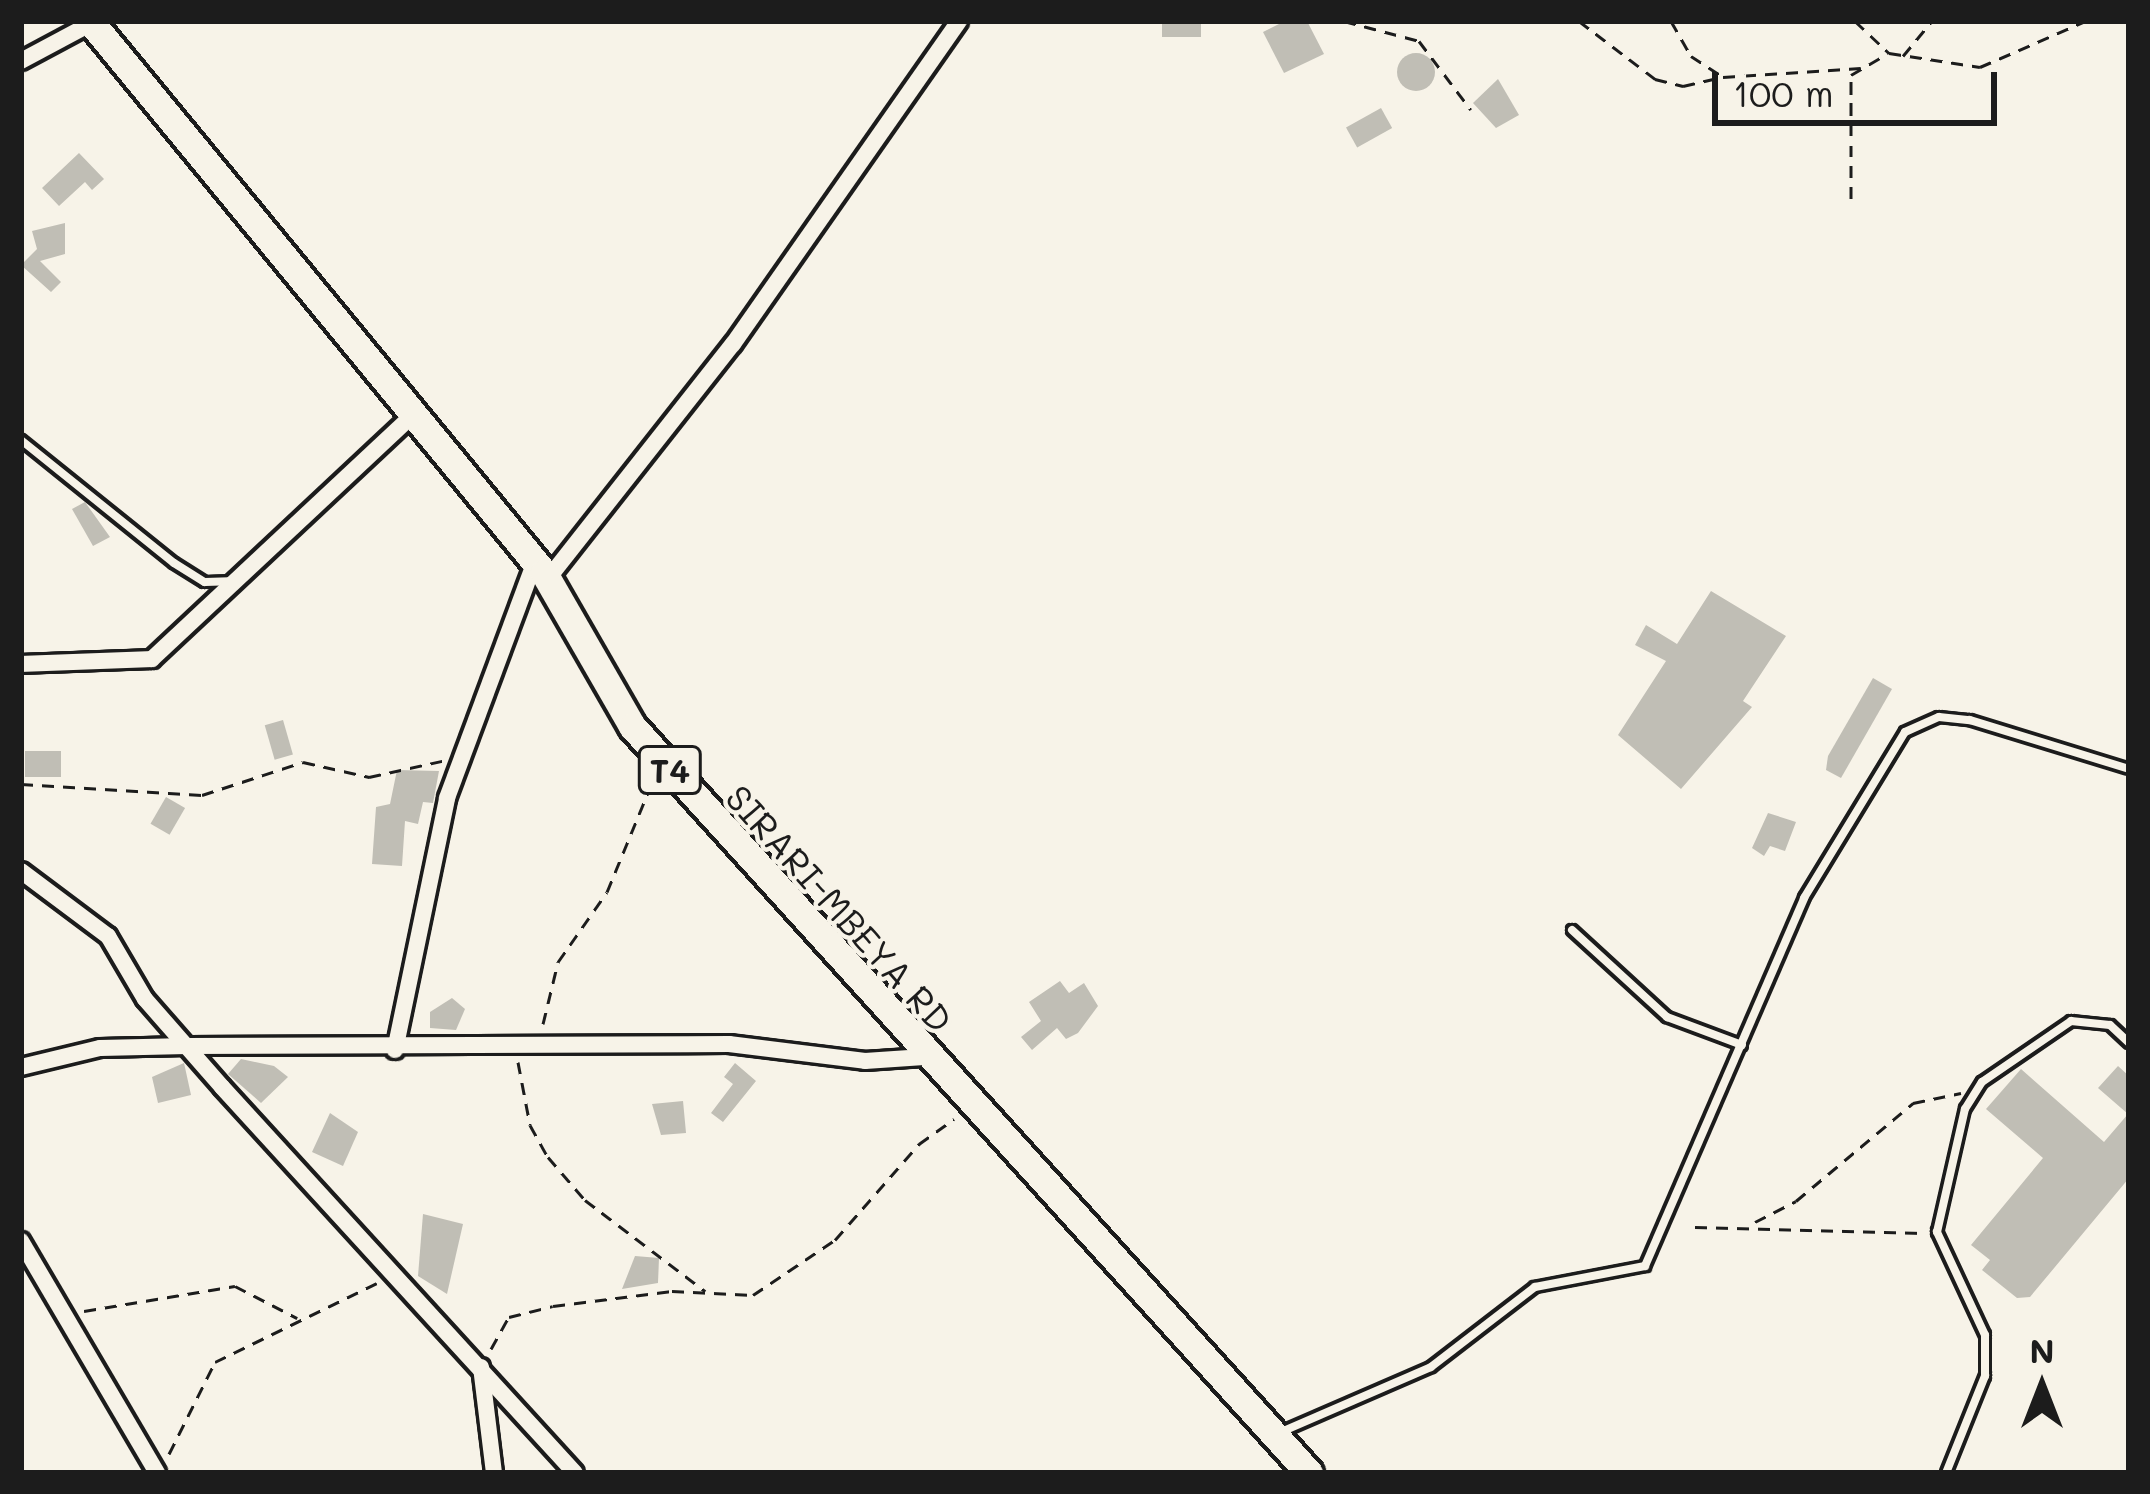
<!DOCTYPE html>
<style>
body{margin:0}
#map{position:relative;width:2150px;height:1494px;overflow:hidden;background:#f7f3e8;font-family:Mali,sans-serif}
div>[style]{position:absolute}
.building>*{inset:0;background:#c0beb5;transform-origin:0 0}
.round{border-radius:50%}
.path>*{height:3px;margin-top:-1.5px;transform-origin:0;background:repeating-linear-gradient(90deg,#1c1c1c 0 12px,transparent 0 21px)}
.roads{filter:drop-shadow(3px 0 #1c1c1c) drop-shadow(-3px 0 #1c1c1c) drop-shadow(0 3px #1c1c1c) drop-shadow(0 -3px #1c1c1c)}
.service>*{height:8px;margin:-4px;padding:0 4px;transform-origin:4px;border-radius:4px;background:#f7f3e8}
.minor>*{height:16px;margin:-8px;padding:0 8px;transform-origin:8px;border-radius:8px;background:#f7f3e8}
.trunk>*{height:27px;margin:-13.5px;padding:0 13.5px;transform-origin:13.5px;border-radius:13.5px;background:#f7f3e8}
span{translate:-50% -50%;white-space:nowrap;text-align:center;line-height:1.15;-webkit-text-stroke:9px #f7f3e8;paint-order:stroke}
.shield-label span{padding:3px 9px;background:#f7f3e8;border:3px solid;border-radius:9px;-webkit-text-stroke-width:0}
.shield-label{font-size:33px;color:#1c1c1c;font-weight:700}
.street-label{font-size:36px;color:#1c1c1c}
.frame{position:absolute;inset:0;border:24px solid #1c1c1c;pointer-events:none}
.north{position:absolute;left:1982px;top:1326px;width:120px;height:120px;-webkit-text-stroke:9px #f7f3e8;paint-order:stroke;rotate:0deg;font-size:33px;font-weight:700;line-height:48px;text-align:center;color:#1c1c1c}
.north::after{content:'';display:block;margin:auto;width:42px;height:54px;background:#1c1c1c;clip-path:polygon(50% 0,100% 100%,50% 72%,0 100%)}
.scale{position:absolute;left:1712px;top:72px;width:285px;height:54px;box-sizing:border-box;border:6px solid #1c1c1c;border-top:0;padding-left:15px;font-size:36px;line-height:42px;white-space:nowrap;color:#1c1c1c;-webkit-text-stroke:9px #f7f3e8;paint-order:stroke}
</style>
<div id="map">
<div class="building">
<div style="left:1162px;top:21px;width:39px;height:16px"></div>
<div style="clip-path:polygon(1285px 21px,1307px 21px,1324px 54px,1284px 73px,1263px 32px)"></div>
<div class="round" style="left:1397px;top:53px;width:38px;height:38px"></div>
<div style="clip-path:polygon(1498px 79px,1519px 115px,1496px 128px,1473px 103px)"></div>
<div style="left:1381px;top:108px;width:23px;height:40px;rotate:61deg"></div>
<div style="clip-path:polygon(79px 153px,104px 179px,92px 190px,85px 182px,59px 206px,42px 188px)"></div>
<div style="clip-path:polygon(65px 223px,65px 254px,40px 261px,61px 282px,51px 292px,21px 265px,37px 249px,32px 231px)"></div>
<div style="clip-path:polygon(85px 502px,110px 537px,93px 546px,72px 509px)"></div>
<div style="clip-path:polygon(1711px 591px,1786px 636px,1743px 701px,1752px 707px,1681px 789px,1618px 735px,1666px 661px,1635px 645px,1646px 625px,1677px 644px)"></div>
<div style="clip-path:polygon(1873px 678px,1892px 689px,1841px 778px,1826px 770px,1828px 756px)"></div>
<div style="left:283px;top:720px;width:36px;height:19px;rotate:74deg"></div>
<div style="left:25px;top:751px;width:36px;height:26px"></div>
<div style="clip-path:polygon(397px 770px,439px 771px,433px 803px,423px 802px,418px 824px,405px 821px,402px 866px,372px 864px,376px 807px,390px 804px)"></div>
<div style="left:166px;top:797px;width:22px;height:31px;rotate:30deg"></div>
<div style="clip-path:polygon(1768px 813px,1796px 822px,1785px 851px,1770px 846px,1764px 856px,1752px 848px)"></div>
<div style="clip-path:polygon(1060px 981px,1069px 993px,1084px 983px,1098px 1006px,1078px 1033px,1066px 1039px,1057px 1028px,1032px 1050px,1021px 1037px,1041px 1021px,1029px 1002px)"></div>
<div style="clip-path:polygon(452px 998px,465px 1009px,456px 1030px,430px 1028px,430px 1012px)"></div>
<div style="clip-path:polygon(241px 1059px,274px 1066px,288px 1077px,261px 1103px,228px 1074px)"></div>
<div style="clip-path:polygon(184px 1063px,191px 1095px,158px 1103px,152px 1077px)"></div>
<div style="clip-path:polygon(735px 1063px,756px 1081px,723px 1122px,711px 1113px,733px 1084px,724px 1077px)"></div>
<div style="clip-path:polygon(2118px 1066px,2129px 1076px,2129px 1178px,2030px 1297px,2017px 1298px,1982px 1270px,1990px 1260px,1971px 1245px,2043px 1158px,1986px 1109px,2021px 1069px,2104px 1142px,2128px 1114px,2098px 1088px)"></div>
<div style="clip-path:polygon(683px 1101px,686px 1133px,661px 1135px,652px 1104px)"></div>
<div style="clip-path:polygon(330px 1113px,358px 1132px,343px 1166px,312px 1152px)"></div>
<div style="clip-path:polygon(423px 1214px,463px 1224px,447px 1294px,418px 1276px)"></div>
<div style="clip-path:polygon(635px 1256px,659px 1258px,658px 1283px,622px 1289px)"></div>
</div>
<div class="path">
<div style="left:1344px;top:21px;width:78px;rotate:14.9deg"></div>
<div style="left:1419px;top:41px;width:86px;rotate:53deg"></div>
<div style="left:1579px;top:21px;width:96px;rotate:37.3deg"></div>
<div style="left:1655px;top:79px;width:29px;rotate:14deg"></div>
<div style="left:1683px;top:86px;width:40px;rotate:-13deg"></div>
<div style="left:1671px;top:21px;width:40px;rotate:60.3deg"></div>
<div style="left:1691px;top:56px;width:38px;rotate:33deg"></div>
<div style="left:1723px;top:77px;width:138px;rotate:-3.7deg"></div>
<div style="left:1855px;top:21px;width:47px;rotate:43.3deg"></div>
<div style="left:1889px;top:53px;width:92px;rotate:8.7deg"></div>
<div style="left:1980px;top:67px;width:116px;rotate:-23.5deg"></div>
<div style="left:1903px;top:56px;width:45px;rotate:-50.4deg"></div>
<div style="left:1851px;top:199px;width:124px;rotate:-90deg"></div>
<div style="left:1851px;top:75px;width:42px;rotate:-30.3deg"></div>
<div style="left:21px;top:784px;width:181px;rotate:3.5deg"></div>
<div style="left:202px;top:795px;width:106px;rotate:-18.1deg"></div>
<div style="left:303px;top:762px;width:68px;rotate:12.8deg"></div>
<div style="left:369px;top:777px;width:75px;rotate:-12.4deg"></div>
<div style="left:543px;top:1024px;width:64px;rotate:-76.4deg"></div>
<div style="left:558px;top:962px;width:85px;rotate:-55deg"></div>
<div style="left:607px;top:892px;width:116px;rotate:-67.6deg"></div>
<div style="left:518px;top:1062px;width:64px;rotate:79.2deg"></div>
<div style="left:530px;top:1125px;width:37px;rotate:61deg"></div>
<div style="left:548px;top:1157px;width:57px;rotate:49.3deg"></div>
<div style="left:585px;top:1200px;width:151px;rotate:37.2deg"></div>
<div style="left:1755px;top:1222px;width:46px;rotate:-27.1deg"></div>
<div style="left:1796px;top:1201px;width:153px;rotate:-39.9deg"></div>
<div style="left:1913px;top:1103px;width:49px;rotate:-11.8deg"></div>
<div style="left:1695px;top:1227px;width:228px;rotate:1.5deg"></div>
<div style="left:84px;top:1311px;width:153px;rotate:-9.4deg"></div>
<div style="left:235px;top:1286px;width:70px;rotate:27.3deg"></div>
<div style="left:491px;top:1349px;width:37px;rotate:-61deg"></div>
<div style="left:509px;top:1317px;width:45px;rotate:-14deg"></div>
<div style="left:553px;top:1306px;width:120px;rotate:-7.2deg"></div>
<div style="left:672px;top:1291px;width:81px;rotate:2.8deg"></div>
<div style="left:753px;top:1295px;width:99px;rotate:-33.9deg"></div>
<div style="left:835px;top:1240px;width:128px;rotate:-48.8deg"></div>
<div style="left:919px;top:1144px;width:43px;rotate:-35.5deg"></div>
<div style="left:169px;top:1454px;width:103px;rotate:-63.4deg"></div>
<div style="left:215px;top:1362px;width:180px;rotate:-26deg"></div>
</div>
<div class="roads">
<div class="service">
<div style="left:21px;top:440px;width:196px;rotate:38.8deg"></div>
<div style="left:174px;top:563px;width:36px;rotate:32deg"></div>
<div style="left:205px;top:582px;width:24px;rotate:-2deg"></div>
<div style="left:1572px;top:930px;width:129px;rotate:42.5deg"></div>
<div style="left:1667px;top:1017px;width:80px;rotate:20.5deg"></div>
<div style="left:1281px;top:1432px;width:163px;rotate:-23.4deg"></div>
<div style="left:1431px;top:1367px;width:131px;rotate:-37.6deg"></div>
<div style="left:1535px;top:1287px;width:112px;rotate:-10.8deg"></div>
<div style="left:1645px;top:1266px;width:401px;rotate:-66.6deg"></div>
<div style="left:1804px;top:898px;width:194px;rotate:-58.7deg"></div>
<div style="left:1905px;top:732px;width:37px;rotate:-24deg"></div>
<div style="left:1939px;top:717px;width:31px;rotate:6deg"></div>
<div style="left:1970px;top:720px;width:166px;rotate:17.1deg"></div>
<div style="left:1946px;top:1473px;width:105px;rotate:-68.1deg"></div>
<div style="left:1985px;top:1376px;width:41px;rotate:-90deg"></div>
<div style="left:1985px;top:1335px;width:114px;rotate:-115deg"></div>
<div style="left:1937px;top:1232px;width:126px;rotate:-77.2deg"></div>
<div style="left:1965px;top:1109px;width:32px;rotate:-58deg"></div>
<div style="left:1982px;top:1082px;width:108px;rotate:-34.4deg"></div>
<div style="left:2071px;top:1021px;width:39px;rotate:6deg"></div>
<div style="left:2110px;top:1025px;width:26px;rotate:43deg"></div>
</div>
<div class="minor">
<div style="left:21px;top:61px;width:81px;rotate:-28.2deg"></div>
<div style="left:547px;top:580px;width:300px;rotate:-51.8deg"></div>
<div style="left:733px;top:344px;width:394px;rotate:-55deg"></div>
<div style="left:21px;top:664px;width:131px;rotate:-2.2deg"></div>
<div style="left:152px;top:659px;width:357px;rotate:-43.1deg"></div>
<div style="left:21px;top:871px;width:109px;rotate:36.8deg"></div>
<div style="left:108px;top:936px;width:73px;rotate:59.6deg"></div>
<div style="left:145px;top:999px;width:117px;rotate:48.8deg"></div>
<div style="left:222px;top:1087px;width:523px;rotate:47.56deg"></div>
<div style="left:395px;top:1050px;width:257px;rotate:-78.3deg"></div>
<div style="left:447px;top:798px;width:253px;rotate:-69.6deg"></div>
<div style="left:21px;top:1067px;width:81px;rotate:-13.5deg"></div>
<div style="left:100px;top:1048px;width:87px;rotate:-1.3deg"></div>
<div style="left:187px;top:1046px;width:542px;rotate:-0.21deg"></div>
<div style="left:729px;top:1044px;width:137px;rotate:7.1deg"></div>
<div style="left:865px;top:1061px;width:59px;rotate:-3.9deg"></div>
<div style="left:21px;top:1241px;width:269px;rotate:59.6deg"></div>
<div style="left:481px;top:1367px;width:107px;rotate:83deg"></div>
</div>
<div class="trunk">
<div style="left:90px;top:21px;width:715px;rotate:50.56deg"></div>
<div style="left:544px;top:573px;width:177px;rotate:60.1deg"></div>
<div style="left:632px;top:726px;width:1008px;rotate:47.81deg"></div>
</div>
</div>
<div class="shield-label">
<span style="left:670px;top:770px">T4</span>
</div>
<div class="street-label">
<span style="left:840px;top:908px;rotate:48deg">SIRARI-MBEYA RD</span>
</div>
<div class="frame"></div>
<div class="north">N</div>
<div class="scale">100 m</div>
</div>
